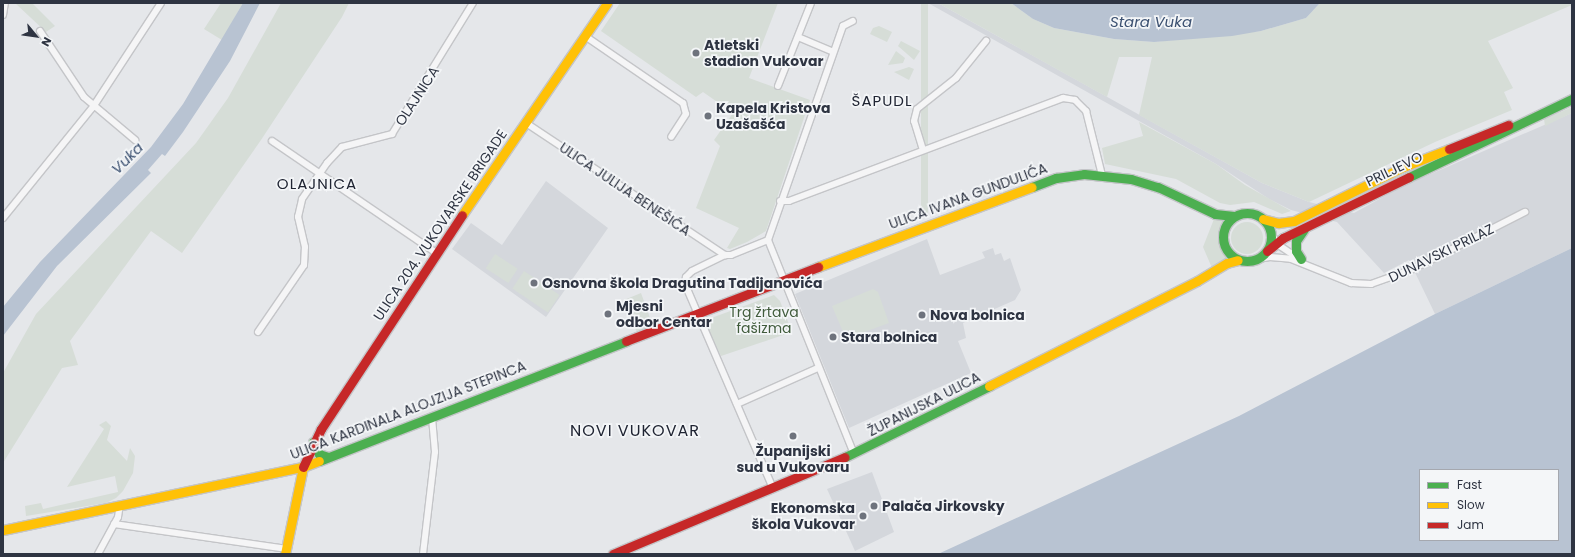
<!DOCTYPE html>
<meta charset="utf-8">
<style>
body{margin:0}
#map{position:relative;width:1575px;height:557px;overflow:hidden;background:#e5e7ea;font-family:Poppins,sans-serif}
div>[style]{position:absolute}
.built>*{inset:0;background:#d4d7dc}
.green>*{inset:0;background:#d6ddd7;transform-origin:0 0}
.round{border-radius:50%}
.water>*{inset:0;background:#b8c3d2}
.roads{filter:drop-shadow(1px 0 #c4c5c8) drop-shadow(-1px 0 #c4c5c8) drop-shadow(0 1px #c4c5c8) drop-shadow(0 -1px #c4c5c8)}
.street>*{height:6px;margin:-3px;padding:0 3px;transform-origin:3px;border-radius:3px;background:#f5f5f6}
.fast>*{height:9px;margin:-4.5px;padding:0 4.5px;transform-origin:4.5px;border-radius:4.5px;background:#4caf50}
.fast>.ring{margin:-4.5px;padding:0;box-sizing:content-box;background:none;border:9px solid #4caf50;border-radius:50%}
.slow>*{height:9px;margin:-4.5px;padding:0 4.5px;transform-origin:4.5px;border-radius:4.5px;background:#ffc107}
.jam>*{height:9px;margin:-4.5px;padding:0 4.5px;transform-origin:4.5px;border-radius:4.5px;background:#c62828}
.dots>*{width:11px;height:11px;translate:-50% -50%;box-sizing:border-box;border:2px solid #f4f6f8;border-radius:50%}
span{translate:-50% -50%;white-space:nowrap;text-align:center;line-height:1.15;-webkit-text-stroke:3.5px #f4f6f8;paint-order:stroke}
.poi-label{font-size:14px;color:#2e3442;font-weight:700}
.left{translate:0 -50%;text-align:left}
.right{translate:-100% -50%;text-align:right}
.street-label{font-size:14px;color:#2e3442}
.park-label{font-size:14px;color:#415c3c}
.water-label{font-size:15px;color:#3c5171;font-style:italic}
.neighbourhood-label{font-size:15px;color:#202533;letter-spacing:1px}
.quarter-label{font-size:16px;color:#202533;letter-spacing:1px}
.frame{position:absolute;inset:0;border:4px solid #2e3442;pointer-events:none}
.legend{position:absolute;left:1419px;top:469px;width:140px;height:72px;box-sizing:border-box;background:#f4f6f8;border:1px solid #a5a8af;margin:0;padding:5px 7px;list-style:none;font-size:12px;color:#2e3442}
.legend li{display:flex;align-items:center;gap:8px;height:20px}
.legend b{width:20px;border:1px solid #a5a8af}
.north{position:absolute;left:16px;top:16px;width:40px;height:40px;-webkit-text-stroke:3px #f4f6f8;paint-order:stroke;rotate:119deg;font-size:11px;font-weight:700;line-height:16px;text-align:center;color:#2e3442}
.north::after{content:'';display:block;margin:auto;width:14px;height:18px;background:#2e3442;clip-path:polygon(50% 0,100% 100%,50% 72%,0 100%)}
</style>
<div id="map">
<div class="built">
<div style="clip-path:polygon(928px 3px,938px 3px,1262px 183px,1309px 202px,1354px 213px,1403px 186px,1572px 113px,1572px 248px,1435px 314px,1409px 260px,1384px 273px,1337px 222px,1291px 210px,1269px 199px,1216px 164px)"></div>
<div style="clip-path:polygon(546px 181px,608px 228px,546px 317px,452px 249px,471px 223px,502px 245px)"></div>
<div style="clip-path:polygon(927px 239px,940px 275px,985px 258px,982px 252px,993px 248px,995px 255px,1001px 253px,1004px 261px,1010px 258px,1021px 290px,1015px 300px,963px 323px,966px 338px,958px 341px,971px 373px,849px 428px,795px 294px)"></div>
<div style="clip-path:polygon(872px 472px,894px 532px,855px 551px,827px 489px)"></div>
</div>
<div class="green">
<div style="clip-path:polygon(15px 3px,32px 3px,55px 26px,46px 32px)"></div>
<div style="clip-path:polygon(221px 3px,243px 3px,222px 40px,204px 29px)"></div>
<div style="clip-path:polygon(281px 3px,349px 3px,342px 17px,261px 140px,182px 253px,151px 231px,70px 341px,78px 365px,62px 368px,3px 463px,3px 373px,36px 314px,196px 143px,228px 98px)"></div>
<div style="clip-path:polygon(620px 3px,778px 3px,749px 78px,810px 100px,766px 231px,747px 242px,730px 249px,727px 248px,739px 228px,696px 208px,720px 146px,714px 140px,733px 113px,703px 92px,696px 97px,601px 31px)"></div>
<div style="left:921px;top:3px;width:7px;height:210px"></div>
<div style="clip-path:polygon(938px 3px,1011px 3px,1033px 19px,1054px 28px,1114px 39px,1154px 42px,1261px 31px,1306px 18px,1320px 3px,1572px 3px,1572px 5px,1488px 41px,1513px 88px,1504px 92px,1512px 110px,1435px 142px,1309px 202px,1262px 183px,1139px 115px,1152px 57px,1119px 57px,1107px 97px)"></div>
<div style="clip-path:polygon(879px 26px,892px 32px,887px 42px,870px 34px,873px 28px)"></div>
<div style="clip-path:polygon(901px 41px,920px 51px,914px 60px,898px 46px)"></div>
<div style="clip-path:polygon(896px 51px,905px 58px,903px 63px,888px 65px)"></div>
<div style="clip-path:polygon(909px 67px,914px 69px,909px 80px,894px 72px)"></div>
<div style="clip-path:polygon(1572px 107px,1572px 113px,1545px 126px,1544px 119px)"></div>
<div style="clip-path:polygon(1139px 122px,1216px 164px,1245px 185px,1291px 211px,1282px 214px,1254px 202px,1230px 205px,1220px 203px,1176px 179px,1105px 164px,1102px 148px,1143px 136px)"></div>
<div style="clip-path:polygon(1214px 219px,1223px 221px,1219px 242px,1227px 257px,1212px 268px,1203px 247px)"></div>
<div class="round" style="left:1231px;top:222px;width:32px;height:32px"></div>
<div style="left:495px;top:254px;width:27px;height:17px;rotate:33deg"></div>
<div style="left:524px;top:271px;width:43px;height:21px;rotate:34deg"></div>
<div style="clip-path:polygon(873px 289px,878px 292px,889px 323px,856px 335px,854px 330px,844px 334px,832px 306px)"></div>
<div style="clip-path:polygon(641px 293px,653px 326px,637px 332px,623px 304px,624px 300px)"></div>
<div style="clip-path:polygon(774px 295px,780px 301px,792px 332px,721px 356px,703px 321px)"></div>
<div style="clip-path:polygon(106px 421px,111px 426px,107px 440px,127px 461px,130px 448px,135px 456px,133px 473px,123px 491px,116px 498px,106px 503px,26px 516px,25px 506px,41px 503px,43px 509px,118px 492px,115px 476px,67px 487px,104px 429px,99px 425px)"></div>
</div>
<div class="water">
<div style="clip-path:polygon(243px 3px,260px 3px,230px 61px,183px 132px,165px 156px,162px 154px,148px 170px,151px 173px,57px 266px,3px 336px,3px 307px,40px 262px,151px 147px,183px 104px)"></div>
<div style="clip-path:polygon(1011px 3px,1320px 3px,1306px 18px,1261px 31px,1232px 36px,1154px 42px,1114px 39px,1054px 28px,1033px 19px)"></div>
<div style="clip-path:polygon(evenodd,1572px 248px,1572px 554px,938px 554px,1239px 416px,1435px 314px,1572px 248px,1420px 470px,1558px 470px,1558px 540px,1420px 540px,1420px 470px)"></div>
</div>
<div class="roads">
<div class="street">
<div style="left:3px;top:15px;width:12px;rotate:-81deg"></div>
<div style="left:40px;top:31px;width:79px;rotate:56.3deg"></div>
<div style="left:84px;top:97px;width:67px;rotate:40.1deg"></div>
<div style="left:585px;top:36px;width:119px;rotate:34.4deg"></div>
<div style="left:683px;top:103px;width:11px;rotate:75deg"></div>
<div style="left:686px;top:114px;width:27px;rotate:123deg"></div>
<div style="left:798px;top:37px;width:38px;rotate:23deg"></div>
<div style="left:778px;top:86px;width:89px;rotate:-68.3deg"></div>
<div style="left:526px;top:123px;width:239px;rotate:33.6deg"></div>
<div style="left:272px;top:141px;width:199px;rotate:34.3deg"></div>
<div style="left:923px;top:150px;width:30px;rotate:-107deg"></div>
<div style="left:914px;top:121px;width:12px;rotate:-76deg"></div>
<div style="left:917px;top:109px;width:50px;rotate:-38.5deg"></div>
<div style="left:956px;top:78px;width:48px;rotate:-51deg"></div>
<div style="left:780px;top:201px;width:9px"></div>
<div style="left:789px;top:201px;width:293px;rotate:-20.6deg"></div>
<div style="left:1063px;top:98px;width:12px;rotate:9deg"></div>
<div style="left:1075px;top:100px;width:16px;rotate:45deg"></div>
<div style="left:1086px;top:111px;width:66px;rotate:76deg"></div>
<div style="left:3px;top:218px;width:143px;rotate:-51deg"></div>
<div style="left:93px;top:107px;width:124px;rotate:-56.8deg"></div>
<div style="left:1271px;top:234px;width:15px;rotate:53deg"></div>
<div style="left:1280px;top:246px;width:22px;rotate:34deg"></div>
<div style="left:768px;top:240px;width:227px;rotate:-70.7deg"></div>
<div style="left:843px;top:26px;width:11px;rotate:-27deg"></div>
<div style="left:1258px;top:259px;width:12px;rotate:-9deg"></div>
<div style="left:1270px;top:257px;width:21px;rotate:5deg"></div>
<div style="left:1291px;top:259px;width:65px;rotate:21.8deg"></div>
<div style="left:1351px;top:283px;width:20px;rotate:3deg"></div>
<div style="left:1371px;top:284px;width:45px;rotate:-19.7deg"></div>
<div style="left:1413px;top:269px;width:126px;rotate:-27deg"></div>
<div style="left:258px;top:332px;width:81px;rotate:-55.5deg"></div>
<div style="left:304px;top:265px;width:18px;rotate:-87deg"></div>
<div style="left:305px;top:247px;width:31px;rotate:-103deg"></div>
<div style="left:298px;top:217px;width:18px;rotate:-77deg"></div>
<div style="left:302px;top:199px;width:44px;rotate:-55.2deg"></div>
<div style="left:327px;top:163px;width:22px;rotate:-47deg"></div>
<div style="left:342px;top:147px;width:52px;rotate:-14.6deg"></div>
<div style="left:392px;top:134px;width:154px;rotate:-58.3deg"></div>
<div style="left:737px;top:404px;width:89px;rotate:-24deg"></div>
<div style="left:772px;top:486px;width:220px;rotate:-113.3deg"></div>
<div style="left:685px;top:284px;width:7px;rotate:-82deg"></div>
<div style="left:686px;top:277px;width:8px;rotate:-45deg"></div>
<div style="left:692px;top:271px;width:37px;rotate:-26deg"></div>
<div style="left:725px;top:255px;width:6px"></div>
<div style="left:731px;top:255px;width:40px;rotate:-22deg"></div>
<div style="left:768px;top:240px;width:231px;rotate:68.1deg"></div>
<div style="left:114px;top:524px;width:175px;rotate:8.2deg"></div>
<div style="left:98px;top:554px;width:42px;rotate:-61.6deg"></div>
<div style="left:118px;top:517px;width:12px;rotate:-81deg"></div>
<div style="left:423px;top:554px;width:103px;rotate:-83.3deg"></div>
<div style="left:435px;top:452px;width:35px;rotate:-95deg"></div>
</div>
<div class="fast">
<div style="left:1409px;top:177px;width:181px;rotate:-25.6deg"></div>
<div style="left:1032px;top:187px;width:26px;rotate:-21deg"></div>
<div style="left:1056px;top:178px;width:28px;rotate:-8deg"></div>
<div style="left:1084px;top:174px;width:47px;rotate:6.1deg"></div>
<div style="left:1131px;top:179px;width:28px;rotate:17deg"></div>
<div style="left:1158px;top:187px;width:63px;rotate:25.3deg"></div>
<div style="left:1215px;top:214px;width:19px;rotate:6deg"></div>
<div class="ring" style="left:1223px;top:213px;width:39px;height:39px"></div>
<div style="left:1301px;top:259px;width:9px;rotate:-122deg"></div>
<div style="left:1296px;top:251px;width:10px;rotate:-90deg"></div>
<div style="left:1296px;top:241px;width:14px;rotate:-56deg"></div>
<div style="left:313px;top:442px;width:13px;rotate:63deg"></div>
<div style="left:319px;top:454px;width:9px;rotate:18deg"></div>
<div style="left:845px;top:457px;width:161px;rotate:-26.2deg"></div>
<div style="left:319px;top:461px;width:330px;rotate:-21.3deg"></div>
</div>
<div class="slow">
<div style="left:462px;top:215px;width:257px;rotate:-55.6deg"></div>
<div style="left:1263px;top:219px;width:16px;rotate:15deg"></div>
<div style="left:1278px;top:223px;width:16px;rotate:-7deg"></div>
<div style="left:1294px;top:221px;width:122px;rotate:-26.4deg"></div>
<div style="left:1403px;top:167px;width:49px;rotate:-21.4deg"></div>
<div style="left:818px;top:267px;width:228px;rotate:-20.5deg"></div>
<div style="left:989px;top:386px;width:233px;rotate:-26.8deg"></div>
<div style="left:1197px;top:281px;width:35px;rotate:-31deg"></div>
<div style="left:1227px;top:263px;width:11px;rotate:-15deg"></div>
<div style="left:3px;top:530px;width:307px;rotate:-11.9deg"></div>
<div style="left:303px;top:467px;width:17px;rotate:-21deg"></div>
<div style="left:285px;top:554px;width:89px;rotate:-78.3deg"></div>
</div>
<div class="jam">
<div style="left:1449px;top:149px;width:64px;rotate:-22.1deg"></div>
<div style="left:1267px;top:251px;width:21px;rotate:-39deg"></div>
<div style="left:1283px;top:238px;width:140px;rotate:-25.8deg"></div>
<div style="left:626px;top:341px;width:206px;rotate:-21.1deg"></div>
<div style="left:303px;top:467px;width:42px;rotate:-64.7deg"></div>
<div style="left:321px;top:429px;width:256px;rotate:-56.6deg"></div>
<div style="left:613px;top:554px;width:251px;rotate:-22.7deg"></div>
</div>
</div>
<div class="dots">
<div style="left:696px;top:53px;background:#6e737d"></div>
<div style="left:708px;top:116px;background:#6e737d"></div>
<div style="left:534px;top:283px;background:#6e737d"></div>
<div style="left:608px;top:314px;background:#6e737d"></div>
<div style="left:922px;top:315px;background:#6e737d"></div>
<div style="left:833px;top:337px;background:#6e737d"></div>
<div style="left:793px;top:436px;background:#6e737d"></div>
<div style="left:874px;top:506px;background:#6e737d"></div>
<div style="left:863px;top:516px;background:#6e737d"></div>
</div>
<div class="poi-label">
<span class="left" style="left:704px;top:53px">Atletski<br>stadion Vukovar</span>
<span class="left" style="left:716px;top:116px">Kapela Kristova<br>Uzašašća</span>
<span class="left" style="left:542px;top:283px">Osnovna škola Dragutina Tadijanovića</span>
<span class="left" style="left:616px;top:314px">Mjesni<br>odbor Centar</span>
<span class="left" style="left:930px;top:315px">Nova bolnica</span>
<span class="left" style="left:841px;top:337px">Stara bolnica</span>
<span style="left:793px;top:459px">Županijski<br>sud u Vukovaru</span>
<span class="left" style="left:882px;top:506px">Palača Jirkovsky</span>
<span class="right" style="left:855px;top:516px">Ekonomska<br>škola Vukovar</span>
</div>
<div class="street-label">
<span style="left:417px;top:96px;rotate:-57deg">OLAJNICA</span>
<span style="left:1394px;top:169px;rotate:-26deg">PRILJEVO</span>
<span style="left:625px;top:189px;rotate:34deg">ULICA JULIJA BENEŠIĆA</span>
<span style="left:968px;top:196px;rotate:-20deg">ULICA IVANA GUNDULIĆA</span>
<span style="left:440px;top:225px;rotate:-56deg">ULICA 204. VUKOVARSKE BRIGADE</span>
<span style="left:1441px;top:253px;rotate:-26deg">DUNAVSKI PRILAZ</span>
<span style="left:924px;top:404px;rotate:-27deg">ŽUPANIJSKA ULICA</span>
<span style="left:408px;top:410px;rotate:-21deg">ULICA KARDINALA ALOJZIJA STEPINCA</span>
</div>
<div class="park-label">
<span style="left:764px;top:320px">Trg žrtava<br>fašizma</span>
</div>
<div class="water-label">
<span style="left:1151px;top:22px">Stara Vuka</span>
<span style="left:127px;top:158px;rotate:-45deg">Vuka</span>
</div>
<div class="neighbourhood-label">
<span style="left:882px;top:101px">ŠAPUDL</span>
<span style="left:317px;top:184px">OLAJNICA</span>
</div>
<div class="quarter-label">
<span style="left:635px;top:431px">NOVI VUKOVAR</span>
</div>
<div class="frame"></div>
<ul class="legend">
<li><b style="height:5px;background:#4caf50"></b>Fast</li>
<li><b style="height:5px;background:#ffc107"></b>Slow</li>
<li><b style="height:5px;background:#c62828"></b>Jam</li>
</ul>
<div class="north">N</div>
</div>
